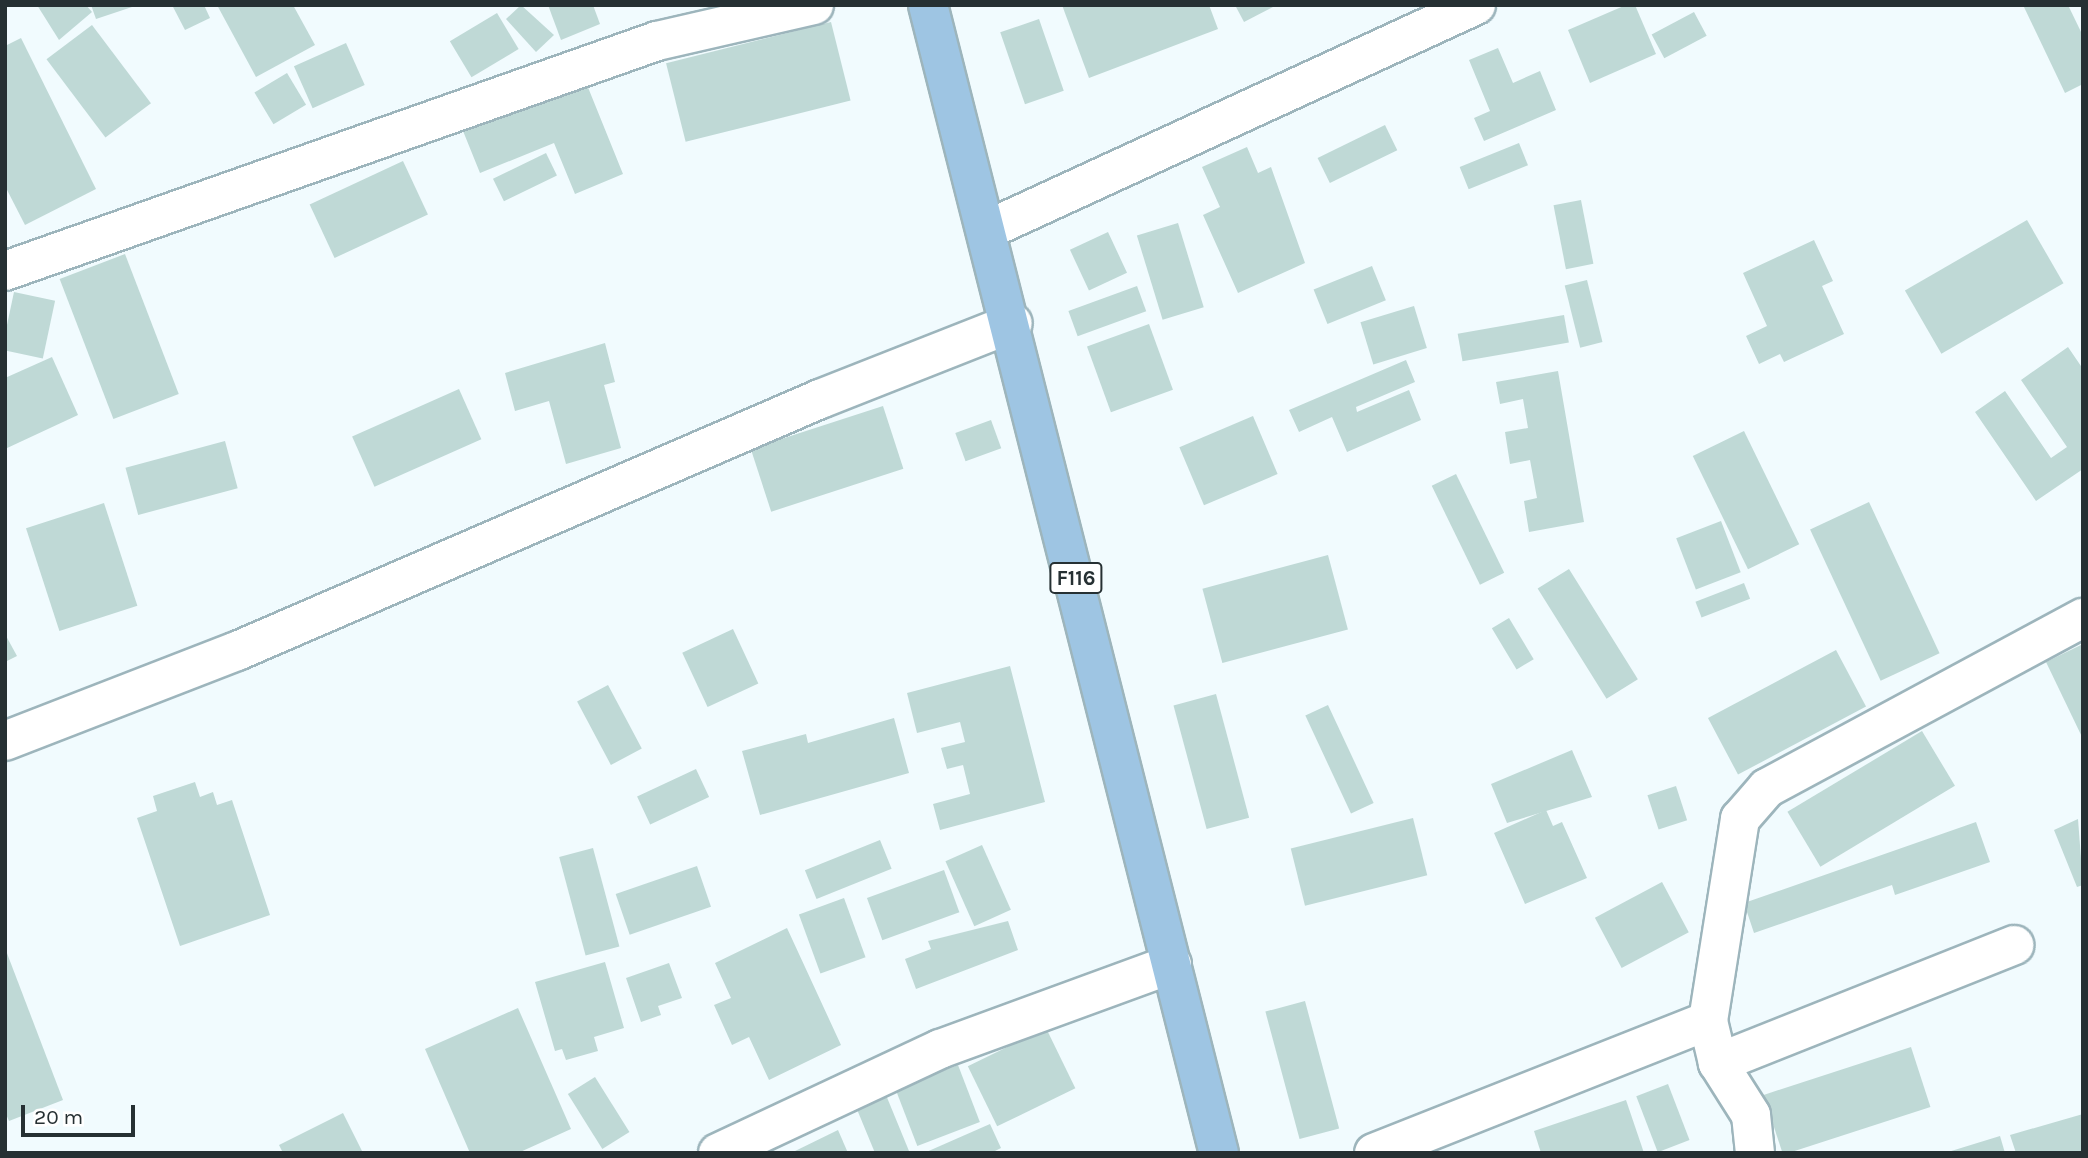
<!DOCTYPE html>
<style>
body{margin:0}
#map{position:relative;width:2088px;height:1158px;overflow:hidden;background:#f1fbfe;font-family:Karla,sans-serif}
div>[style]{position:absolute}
.building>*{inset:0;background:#bfd9d6;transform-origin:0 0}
.roads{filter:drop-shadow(2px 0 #9db5bc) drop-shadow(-2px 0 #9db5bc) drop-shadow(0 2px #9db5bc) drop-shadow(0 -2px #9db5bc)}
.minor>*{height:38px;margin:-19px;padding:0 19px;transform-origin:19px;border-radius:19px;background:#fff}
.major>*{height:38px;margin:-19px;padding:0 19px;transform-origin:19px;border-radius:19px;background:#9ec5e3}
span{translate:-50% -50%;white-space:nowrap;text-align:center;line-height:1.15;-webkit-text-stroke:6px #fff;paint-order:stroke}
.shield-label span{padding:2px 5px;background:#fff;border:2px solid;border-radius:5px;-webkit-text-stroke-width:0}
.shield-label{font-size:21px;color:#263033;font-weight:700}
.frame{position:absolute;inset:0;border:7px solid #263033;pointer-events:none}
.scale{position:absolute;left:21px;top:1105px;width:114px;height:32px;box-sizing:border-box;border:4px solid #263033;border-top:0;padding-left:9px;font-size:21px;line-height:24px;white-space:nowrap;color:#263033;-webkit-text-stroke:5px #fff;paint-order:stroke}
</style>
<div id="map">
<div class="building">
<div style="clip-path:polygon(37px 5px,86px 5px,92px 12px,59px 40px)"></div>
<div style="clip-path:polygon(91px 5px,135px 5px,135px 6px,96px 19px)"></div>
<div style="clip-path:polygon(172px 5px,204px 5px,210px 18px,185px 30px)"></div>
<div style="clip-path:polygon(217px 5px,293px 5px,315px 45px,256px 77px)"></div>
<div style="clip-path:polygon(521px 5px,554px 35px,536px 52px,506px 19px)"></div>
<div style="clip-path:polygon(548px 5px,593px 5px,600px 24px,561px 40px)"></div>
<div style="clip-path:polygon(1062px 5px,1209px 5px,1218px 29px,1089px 78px)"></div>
<div style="clip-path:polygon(1235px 5px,1277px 5px,1244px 22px)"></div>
<div style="clip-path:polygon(1626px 5px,1635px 5px,1656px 54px,1590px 83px,1568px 30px)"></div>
<div style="clip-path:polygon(2023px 5px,2068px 5px,2083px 36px,2083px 84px,2065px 93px)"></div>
<div style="left:1694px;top:12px;width:27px;height:48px;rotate:62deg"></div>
<div style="left:497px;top:13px;width:42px;height:55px;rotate:59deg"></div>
<div style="left:1039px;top:19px;width:76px;height:41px;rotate:71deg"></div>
<div style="left:831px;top:22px;width:81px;height:170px;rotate:76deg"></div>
<div style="left:92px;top:25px;width:98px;height:57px;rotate:53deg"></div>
<div style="clip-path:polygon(21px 38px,96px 189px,25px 225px,5px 186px,5px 46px)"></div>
<div style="left:346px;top:43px;width:46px;height:57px;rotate:66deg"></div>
<div style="clip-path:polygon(1498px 48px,1513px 83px,1540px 71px,1556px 110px,1484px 141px,1474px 118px,1490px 111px,1469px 60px)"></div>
<div style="left:287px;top:73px;width:37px;height:38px;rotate:59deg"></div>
<div style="clip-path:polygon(583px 75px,623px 174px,575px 194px,554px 143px,480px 173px,461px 126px)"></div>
<div style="left:1385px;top:125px;width:28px;height:75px;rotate:64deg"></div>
<div style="left:1519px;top:143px;width:24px;height:64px;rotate:68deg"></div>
<div style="clip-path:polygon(1247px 147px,1258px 173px,1271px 167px,1305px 263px,1238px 293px,1203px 215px,1220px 207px,1202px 167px)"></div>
<div style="left:546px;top:153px;width:25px;height:59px;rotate:64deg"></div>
<div style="left:403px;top:161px;width:59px;height:103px;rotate:65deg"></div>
<div style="left:1581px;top:200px;width:65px;height:28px;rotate:79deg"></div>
<div style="left:2027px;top:220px;width:73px;height:141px;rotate:60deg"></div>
<div style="left:1178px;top:223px;width:88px;height:43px;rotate:73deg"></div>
<div style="left:1108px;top:232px;width:45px;height:42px;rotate:65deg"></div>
<div style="clip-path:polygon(1814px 240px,1833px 281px,1822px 286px,1844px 334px,1784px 362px,1780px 354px,1759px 364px,1746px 336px,1767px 326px,1743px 273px)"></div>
<div style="left:125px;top:254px;width:150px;height:70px;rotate:69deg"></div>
<div style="left:1372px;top:266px;width:37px;height:63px;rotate:68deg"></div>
<div style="left:1587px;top:280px;width:64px;height:23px;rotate:76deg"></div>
<div style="left:1137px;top:286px;width:27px;height:73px;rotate:70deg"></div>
<div style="left:14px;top:292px;width:42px;height:59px;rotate:12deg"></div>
<div style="left:1414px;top:306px;width:44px;height:56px;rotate:73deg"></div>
<div style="left:1564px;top:315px;width:28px;height:108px;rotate:80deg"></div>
<div style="left:1149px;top:324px;width:70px;height:66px;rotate:70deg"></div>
<div style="clip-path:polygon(605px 343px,615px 382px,604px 385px,621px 448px,566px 464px,549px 401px,515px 411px,505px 373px)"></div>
<div style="clip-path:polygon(2068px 347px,2083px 369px,2083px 469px,2036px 501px,1975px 412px,2005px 391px,2051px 458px,2067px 447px,2021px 380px)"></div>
<div style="clip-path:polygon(52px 357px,78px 415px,5px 449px,5px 378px)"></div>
<div style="clip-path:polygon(1406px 360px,1415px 382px,1356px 407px,1357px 412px,1409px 390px,1421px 420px,1347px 452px,1332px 417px,1299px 432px,1289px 410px)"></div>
<div style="clip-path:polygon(1558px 371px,1584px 522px,1529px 532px,1524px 501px,1537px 498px,1530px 460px,1510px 464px,1505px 432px,1528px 428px,1523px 399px,1500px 404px,1496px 382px)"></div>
<div style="left:459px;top:389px;width:55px;height:117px;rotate:66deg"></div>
<div style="left:883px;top:406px;width:66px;height:139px;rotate:72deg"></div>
<div style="left:1253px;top:416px;width:63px;height:80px;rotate:67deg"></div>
<div style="left:991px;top:420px;width:30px;height:38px;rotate:70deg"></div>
<div style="left:1744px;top:431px;width:126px;height:57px;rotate:64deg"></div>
<div style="left:225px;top:441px;width:49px;height:103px;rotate:75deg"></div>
<div style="left:1456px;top:474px;width:110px;height:27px;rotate:64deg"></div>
<div style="left:1869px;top:502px;width:167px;height:65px;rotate:65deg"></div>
<div style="left:104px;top:503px;width:108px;height:82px;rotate:72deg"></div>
<div style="left:1721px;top:521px;width:55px;height:48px;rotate:69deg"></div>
<div style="left:1328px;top:555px;width:77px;height:130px;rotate:75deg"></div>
<div style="left:1569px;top:569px;width:130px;height:37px;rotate:58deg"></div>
<div style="left:1744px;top:583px;width:17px;height:52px;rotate:69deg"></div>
<div style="left:1509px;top:618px;width:48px;height:20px;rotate:59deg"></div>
<div style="left:733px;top:629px;width:60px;height:56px;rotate:65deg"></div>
<div style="clip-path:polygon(5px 634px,17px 656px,5px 662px)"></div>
<div style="clip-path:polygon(2083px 644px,2083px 739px,2046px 662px)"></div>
<div style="left:1836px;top:650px;width:64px;height:145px;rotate:62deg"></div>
<div style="clip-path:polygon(1010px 666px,1045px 802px,940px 830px,933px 804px,970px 794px,963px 765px,947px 769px,941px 748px,965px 742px,960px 722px,917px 733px,907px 693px)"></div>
<div style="left:608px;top:685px;width:72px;height:35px;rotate:62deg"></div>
<div style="left:1216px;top:694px;width:128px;height:44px;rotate:75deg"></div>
<div style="left:1328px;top:705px;width:108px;height:25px;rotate:65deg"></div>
<div style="clip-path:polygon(894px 718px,909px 773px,760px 815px,742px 751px,806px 734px,808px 743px)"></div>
<div style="left:1922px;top:731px;width:64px;height:157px;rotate:59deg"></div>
<div style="clip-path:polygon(1572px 750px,1592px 797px,1507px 823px,1491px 784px)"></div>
<div style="left:696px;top:769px;width:31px;height:65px;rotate:65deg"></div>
<div style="clip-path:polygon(195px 782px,200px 797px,213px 792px,217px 805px,232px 800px,270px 915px,180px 946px,137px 818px,157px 811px,153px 796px)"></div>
<div style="left:1676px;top:786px;width:36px;height:30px;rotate:72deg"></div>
<div style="clip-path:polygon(1546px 810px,1553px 826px,1562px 822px,1587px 878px,1525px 904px,1494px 833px)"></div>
<div style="left:1413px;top:818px;width:59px;height:126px;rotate:76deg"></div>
<div style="clip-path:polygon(2078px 819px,2083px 885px,2077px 887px,2054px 830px)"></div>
<div style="clip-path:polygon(1976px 822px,1990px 862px,1895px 895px,1892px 885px,1754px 933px,1744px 903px)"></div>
<div style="left:880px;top:840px;width:31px;height:81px;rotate:68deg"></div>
<div style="left:982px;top:845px;width:71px;height:40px;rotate:66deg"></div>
<div style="left:593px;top:848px;width:102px;height:35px;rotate:75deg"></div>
<div style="left:697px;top:866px;width:43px;height:86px;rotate:71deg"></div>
<div style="left:944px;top:870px;width:45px;height:82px;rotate:70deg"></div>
<div style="left:1662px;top:882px;width:57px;height:76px;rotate:62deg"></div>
<div style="left:844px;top:898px;width:63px;height:48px;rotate:70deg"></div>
<div style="clip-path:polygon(1008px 921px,1018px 950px,916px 989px,905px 959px,931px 949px,928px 941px)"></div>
<div style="clip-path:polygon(787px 928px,841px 1045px,769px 1080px,749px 1037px,732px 1045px,714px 1005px,731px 998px,715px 963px)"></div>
<div style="clip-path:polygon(5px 948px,63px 1100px,9px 1121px,5px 1112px)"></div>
<div style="clip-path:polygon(605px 962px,624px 1028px,594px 1037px,598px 1051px,566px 1060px,562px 1049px,555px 1051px,535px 982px)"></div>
<div style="clip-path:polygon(669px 963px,682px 998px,658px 1006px,661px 1015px,641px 1022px,626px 978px)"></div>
<div style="left:1305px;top:1001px;width:132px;height:41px;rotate:75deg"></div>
<div style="clip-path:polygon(518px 1008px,571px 1129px,518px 1153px,470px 1153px,425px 1049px)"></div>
<div style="left:1046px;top:1028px;width:67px;height:87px;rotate:64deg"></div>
<div style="left:1911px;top:1047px;width:63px;height:155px;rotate:72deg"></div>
<div style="left:958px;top:1065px;width:61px;height:67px;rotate:69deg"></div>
<div style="left:595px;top:1077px;width:65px;height:32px;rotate:58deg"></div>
<div style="left:1668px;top:1084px;width:60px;height:34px;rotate:69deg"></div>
<div style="clip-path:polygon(886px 1095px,909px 1151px,904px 1153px,875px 1153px,856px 1107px)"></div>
<div style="clip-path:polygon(1626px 1100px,1644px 1153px,1541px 1153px,1534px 1131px)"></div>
<div style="clip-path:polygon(343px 1113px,363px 1153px,283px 1153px,279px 1145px)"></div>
<div style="clip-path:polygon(2083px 1114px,2083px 1153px,2016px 1153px,2010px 1135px)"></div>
<div style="clip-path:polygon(990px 1124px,1001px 1148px,991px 1153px,924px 1153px)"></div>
<div style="clip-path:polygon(838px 1130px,848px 1153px,791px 1153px)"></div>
<div style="clip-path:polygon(2000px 1136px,2005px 1153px,1948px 1153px,1948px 1152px)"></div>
</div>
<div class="roads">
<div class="minor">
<div style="left:989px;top:229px;width:536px;rotate:-24.7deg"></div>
<div style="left:5px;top:271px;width:691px;rotate:-19.43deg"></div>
<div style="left:657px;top:41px;width:161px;rotate:-12.9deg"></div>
<div style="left:5px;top:741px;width:249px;rotate:-21.2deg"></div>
<div style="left:237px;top:651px;width:635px;rotate:-23.38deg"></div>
<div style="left:820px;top:399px;width:207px;rotate:-21.5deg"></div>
<div style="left:1718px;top:1063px;width:319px;rotate:-21.7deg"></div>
<div style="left:718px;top:1153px;width:245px;rotate:-25.1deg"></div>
<div style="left:940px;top:1049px;width:247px;rotate:-20.1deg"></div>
<div style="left:1374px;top:1153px;width:359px;rotate:-21.6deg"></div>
<div style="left:1755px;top:1153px;width:38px;rotate:-96deg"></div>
<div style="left:1751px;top:1115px;width:62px;rotate:-122.4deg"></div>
<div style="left:1718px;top:1063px;width:43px;rotate:-103.4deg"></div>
<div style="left:1708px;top:1021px;width:205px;rotate:-81deg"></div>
<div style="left:1740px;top:819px;width:41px;rotate:-48.9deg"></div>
<div style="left:1767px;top:788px;width:359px;rotate:-28.3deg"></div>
</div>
<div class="major">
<div style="left:928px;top:5px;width:1184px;rotate:75.78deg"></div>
</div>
</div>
<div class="shield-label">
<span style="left:1076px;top:578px">F116</span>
</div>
<div class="frame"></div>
<div class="scale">20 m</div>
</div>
